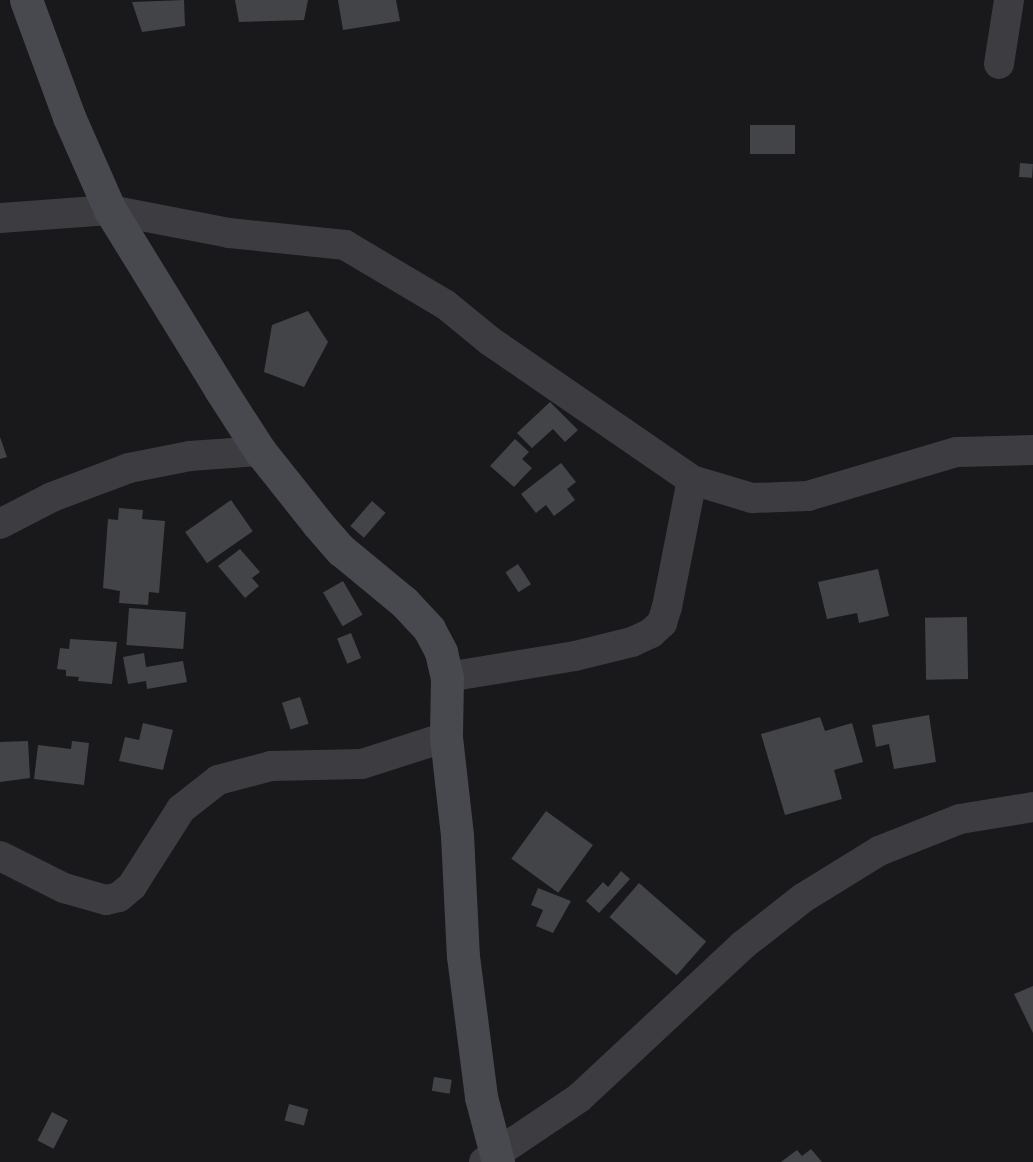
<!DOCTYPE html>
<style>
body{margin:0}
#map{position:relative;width:1033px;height:1162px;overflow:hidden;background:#19191b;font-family:"Nunito Sans",sans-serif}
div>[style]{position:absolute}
.building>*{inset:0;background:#434448;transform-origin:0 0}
.street>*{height:30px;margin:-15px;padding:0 15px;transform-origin:15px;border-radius:15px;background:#3c3c41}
.secondary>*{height:33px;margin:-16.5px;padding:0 16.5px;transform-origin:16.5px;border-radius:16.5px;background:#48494f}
span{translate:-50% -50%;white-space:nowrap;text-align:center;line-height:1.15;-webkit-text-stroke:4.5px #141416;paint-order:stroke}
</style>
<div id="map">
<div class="building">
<div style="clip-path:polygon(184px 0,185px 26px,142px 32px,132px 2px)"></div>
<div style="clip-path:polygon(235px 0,308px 0,304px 20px,239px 22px)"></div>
<div style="clip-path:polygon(338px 0,396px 0,400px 21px,343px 30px)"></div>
<div style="left:750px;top:125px;width:45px;height:29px"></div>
<div style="left:1020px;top:163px;width:13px;height:14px;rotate:4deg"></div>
<div style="clip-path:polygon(308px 311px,328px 342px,304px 387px,264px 372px,272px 325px)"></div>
<div style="clip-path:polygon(550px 402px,578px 430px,565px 442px,553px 429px,532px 448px,517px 433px)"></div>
<div style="clip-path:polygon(0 437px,7px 457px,0 459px)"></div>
<div style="clip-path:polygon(515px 439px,529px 452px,522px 459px,532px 468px,514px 487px,490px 466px)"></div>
<div style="clip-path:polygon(561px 463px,576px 482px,567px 489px,575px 500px,554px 516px,546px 505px,536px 513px,521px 494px)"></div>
<div style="left:231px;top:500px;width:38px;height:56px;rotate:55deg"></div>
<div style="left:372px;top:501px;width:18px;height:33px;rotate:41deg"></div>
<div style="clip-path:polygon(119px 508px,143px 510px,142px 519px,165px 521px,159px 593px,149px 592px,148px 605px,119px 603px,120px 591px,103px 588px,108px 519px,118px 520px)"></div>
<div style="clip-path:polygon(240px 549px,260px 572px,252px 578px,259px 586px,245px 598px,218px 566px)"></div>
<div style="left:518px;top:564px;width:24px;height:15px;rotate:57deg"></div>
<div style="clip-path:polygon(878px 569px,889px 616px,859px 623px,857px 613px,827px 619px,818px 582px)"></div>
<div style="left:343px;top:581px;width:39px;height:23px;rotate:60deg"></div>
<div style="left:129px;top:608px;width:57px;height:37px;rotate:4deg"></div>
<div style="left:967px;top:617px;width:62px;height:42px;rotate:89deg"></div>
<div style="left:351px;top:633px;width:27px;height:15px;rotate:68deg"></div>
<div style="clip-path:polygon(70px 639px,117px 642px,112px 684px,78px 681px,79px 677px,66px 676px,66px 670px,57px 669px,60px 648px,69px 649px)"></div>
<div style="clip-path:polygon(144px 653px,146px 667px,183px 661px,187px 682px,147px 689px,146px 681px,128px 684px,123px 657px)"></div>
<div style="left:300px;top:697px;width:28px;height:19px;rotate:72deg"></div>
<div style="clip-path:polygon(929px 715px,936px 762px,894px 769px,889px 744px,876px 747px,872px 725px)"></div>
<div style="clip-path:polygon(820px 717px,825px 731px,852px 723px,863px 762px,834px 770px,842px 799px,785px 815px,761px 734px)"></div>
<div style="clip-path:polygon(143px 723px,173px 730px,163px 770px,119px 761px,125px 737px,139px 740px)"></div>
<div style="clip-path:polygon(28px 741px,30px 778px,0 782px,0 742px)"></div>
<div style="clip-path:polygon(72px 741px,89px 743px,84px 785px,34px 779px,38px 745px,71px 749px)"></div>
<div style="left:546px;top:811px;width:58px;height:59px;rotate:36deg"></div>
<div style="clip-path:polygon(621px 871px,630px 879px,599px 913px,586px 901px,603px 882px,608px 887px)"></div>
<div style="left:639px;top:883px;width:89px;height:45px;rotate:41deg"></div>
<div style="clip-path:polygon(538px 888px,571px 901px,553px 933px,536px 926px,543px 910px,531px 905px)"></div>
<div style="clip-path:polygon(1033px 986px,1033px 1033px,1014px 994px)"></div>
<div style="left:434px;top:1077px;width:18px;height:14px;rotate:9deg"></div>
<div style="left:289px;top:1104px;width:20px;height:17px;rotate:15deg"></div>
<div style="left:52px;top:1112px;width:18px;height:32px;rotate:27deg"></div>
<div style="clip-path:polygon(811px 1149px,822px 1162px,781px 1162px,797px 1150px,802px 1156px)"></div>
</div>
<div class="street">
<div style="left:999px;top:64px;width:65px;rotate:-81.1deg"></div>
<div style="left:0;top:218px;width:110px;rotate:-4.2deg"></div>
<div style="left:110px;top:210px;width:121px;rotate:10.9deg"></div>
<div style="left:229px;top:233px;width:117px;rotate:5.9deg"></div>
<div style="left:345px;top:245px;width:117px;rotate:30.7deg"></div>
<div style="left:446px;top:305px;width:57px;rotate:39.3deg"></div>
<div style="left:490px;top:341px;width:245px;rotate:34.5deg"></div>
<div style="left:692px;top:480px;width:63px;rotate:16.7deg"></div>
<div style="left:752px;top:498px;width:56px;rotate:-2deg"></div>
<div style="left:808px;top:496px;width:155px;rotate:-16.5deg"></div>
<div style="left:957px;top:452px;width:76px;rotate:-1.5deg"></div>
<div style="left:0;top:524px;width:59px;rotate:-27.4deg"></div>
<div style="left:52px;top:497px;width:82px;rotate:-20.6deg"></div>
<div style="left:129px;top:468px;width:62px;rotate:-11.1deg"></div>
<div style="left:190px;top:456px;width:70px;rotate:-4.1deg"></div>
<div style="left:447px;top:677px;width:130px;rotate:-9.3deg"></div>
<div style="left:575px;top:656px;width:59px;rotate:-13.8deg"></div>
<div style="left:632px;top:642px;width:21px;rotate:-25deg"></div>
<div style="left:651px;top:633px;width:15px;rotate:-42deg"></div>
<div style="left:662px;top:623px;width:17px;rotate:-73deg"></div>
<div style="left:667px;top:607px;width:129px;rotate:-78.9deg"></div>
<div style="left:0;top:856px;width:72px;rotate:26.6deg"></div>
<div style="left:64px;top:888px;width:44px;rotate:15.9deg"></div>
<div style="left:106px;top:900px;width:13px;rotate:-13deg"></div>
<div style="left:119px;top:897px;width:17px;rotate:-40deg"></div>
<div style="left:132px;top:886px;width:91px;rotate:-57.5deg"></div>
<div style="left:181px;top:809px;width:47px;rotate:-38.1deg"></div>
<div style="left:218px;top:780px;width:55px;rotate:-14.8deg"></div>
<div style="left:271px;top:766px;width:91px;rotate:-1.3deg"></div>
<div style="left:362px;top:764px;width:88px;rotate:-17.8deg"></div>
<div style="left:484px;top:1162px;width:115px;rotate:-34deg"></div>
<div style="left:579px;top:1098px;width:224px;rotate:-43deg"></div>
<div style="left:743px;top:945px;width:76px;rotate:-38.1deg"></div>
<div style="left:803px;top:898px;width:89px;rotate:-31.7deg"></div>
<div style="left:879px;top:851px;width:87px;rotate:-21.6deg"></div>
<div style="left:960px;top:819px;width:74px;rotate:-9.3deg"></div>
</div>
<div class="secondary">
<div style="left:26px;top:0;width:125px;rotate:69.8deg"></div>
<div style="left:69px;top:117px;width:102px;rotate:66.2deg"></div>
<div style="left:110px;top:210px;width:210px;rotate:58.4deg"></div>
<div style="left:220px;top:389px;width:74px;rotate:57.2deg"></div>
<div style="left:260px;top:451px;width:93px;rotate:51.5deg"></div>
<div style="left:318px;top:524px;width:35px;rotate:49deg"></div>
<div style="left:341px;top:550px;width:82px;rotate:39.5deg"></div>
<div style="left:404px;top:602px;width:37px;rotate:47deg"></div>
<div style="left:429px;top:629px;width:26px;rotate:62deg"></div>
<div style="left:441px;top:652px;width:26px;rotate:77deg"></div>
<div style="left:447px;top:677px;width:60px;rotate:91deg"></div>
<div style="left:446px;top:737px;width:99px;rotate:83.6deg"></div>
<div style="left:457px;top:835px;width:121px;rotate:87.2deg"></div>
<div style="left:463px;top:956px;width:142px;rotate:82.7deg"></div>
<div style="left:481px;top:1097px;width:67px;rotate:75.3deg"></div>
</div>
</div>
